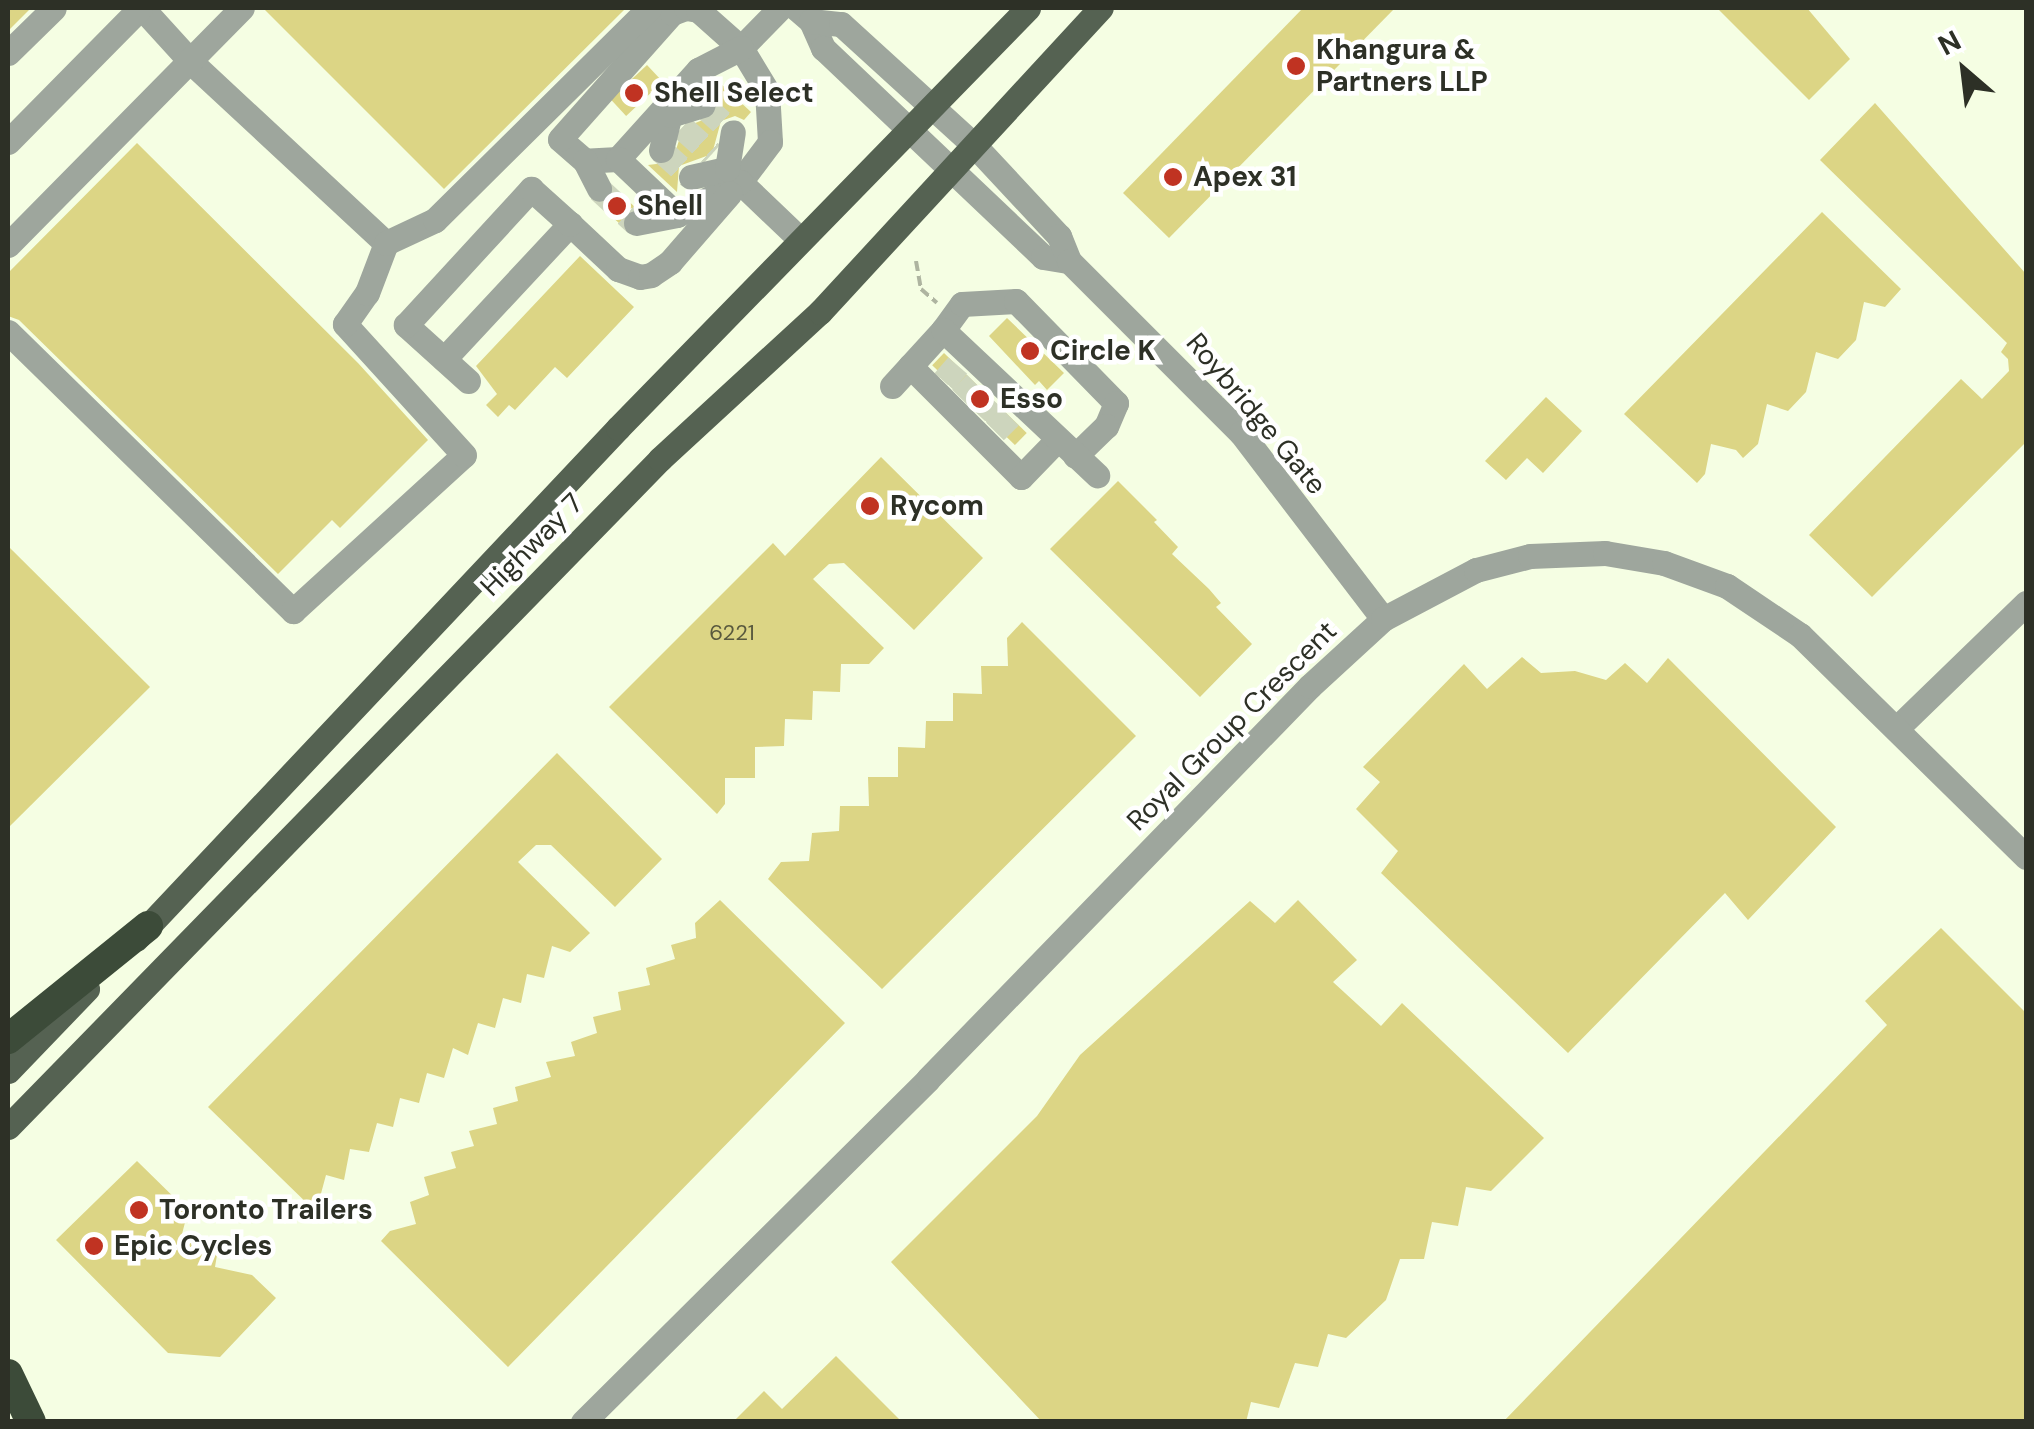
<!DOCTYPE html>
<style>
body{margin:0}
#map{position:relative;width:2034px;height:1429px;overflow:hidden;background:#f5fee3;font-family:"DM Sans",sans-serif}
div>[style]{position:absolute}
.building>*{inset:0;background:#dcd585;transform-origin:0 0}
.minor-tunnel>*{height:25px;margin-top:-12.5px;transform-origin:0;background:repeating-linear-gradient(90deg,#cdd5bd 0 25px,transparent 0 37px)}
.path>*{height:4px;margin-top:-2px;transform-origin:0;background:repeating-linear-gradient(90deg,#aeb4a0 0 10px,transparent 0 15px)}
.minor>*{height:25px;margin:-12.5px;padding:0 12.5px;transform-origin:12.5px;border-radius:12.5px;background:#9ea69d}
.major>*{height:25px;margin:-12.5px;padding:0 12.5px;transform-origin:12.5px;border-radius:12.5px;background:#556252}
.highway>*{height:30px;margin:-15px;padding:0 15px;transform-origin:15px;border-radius:15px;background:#3c4b39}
.dots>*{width:28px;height:28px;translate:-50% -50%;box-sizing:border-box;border:5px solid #fff;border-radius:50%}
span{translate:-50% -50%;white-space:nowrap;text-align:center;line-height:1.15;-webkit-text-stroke:9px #fff;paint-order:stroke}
.number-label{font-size:22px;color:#59593e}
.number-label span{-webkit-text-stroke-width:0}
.poi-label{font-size:28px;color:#2d3026;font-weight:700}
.left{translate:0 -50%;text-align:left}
.street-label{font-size:28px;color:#2d3026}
.frame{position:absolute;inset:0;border:10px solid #2d3026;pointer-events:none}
.north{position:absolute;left:1914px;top:20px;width:100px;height:100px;-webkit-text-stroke:8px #fff;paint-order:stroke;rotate:332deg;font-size:28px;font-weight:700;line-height:40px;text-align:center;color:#2d3026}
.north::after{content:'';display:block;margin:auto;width:35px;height:45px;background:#2d3026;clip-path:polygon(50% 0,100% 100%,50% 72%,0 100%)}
</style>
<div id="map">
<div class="building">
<div style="clip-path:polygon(8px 8px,31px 8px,8px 31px)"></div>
<div style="clip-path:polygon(263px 8px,626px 8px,444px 189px)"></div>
<div style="clip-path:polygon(1303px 8px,1395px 8px,1169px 238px,1123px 193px)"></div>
<div style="clip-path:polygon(1717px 8px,1807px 8px,1850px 59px,1809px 100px)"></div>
<div style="left:647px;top:65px;width:23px;height:50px;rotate:47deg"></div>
<div style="clip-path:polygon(721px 84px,751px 112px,744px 120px,735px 116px,721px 121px,712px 154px,679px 166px,677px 192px,648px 165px,672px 162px,683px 128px,715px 115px,719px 101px,714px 93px)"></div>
<div style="clip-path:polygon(1875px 103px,2026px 274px,2026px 442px,1872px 597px,1809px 535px,1961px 379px,1982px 399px,2009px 371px,2008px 359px,2001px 352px,2007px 343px,1820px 160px)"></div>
<div style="clip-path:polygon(137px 143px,358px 363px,428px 440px,340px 528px,332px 520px,278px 574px,19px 320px,8px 316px,8px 273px)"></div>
<div style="clip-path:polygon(615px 189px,635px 207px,625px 211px,620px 224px,599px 205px,612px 199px)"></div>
<div style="clip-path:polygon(1822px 212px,1901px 289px,1885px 307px,1864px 302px,1856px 340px,1838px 359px,1816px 352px,1806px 392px,1788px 411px,1767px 404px,1758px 444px,1743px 458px,1736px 450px,1711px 444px,1705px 474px,1697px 483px,1624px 414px)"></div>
<div style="clip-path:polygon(580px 256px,634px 307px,567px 378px,555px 367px,515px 410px,509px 405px,498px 417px,486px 405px,497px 394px,476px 366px)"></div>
<div style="clip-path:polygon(1007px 318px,1064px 373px,1047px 390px,1039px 381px,1035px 385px,989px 336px)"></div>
<div style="left:944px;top:353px;width:115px;height:17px;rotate:44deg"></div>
<div style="clip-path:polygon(1546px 397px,1582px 431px,1543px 473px,1527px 458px,1506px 480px,1485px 461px)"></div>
<div style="clip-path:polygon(881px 457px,983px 558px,914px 630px,844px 563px,829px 564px,813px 579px,884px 648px,869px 664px,841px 664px,840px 692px,813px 691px,812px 720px,785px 719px,784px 746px,755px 747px,755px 778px,725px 778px,725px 804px,717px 814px,609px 707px,773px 543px,785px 556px)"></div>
<div style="clip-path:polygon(1118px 481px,1157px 520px,1154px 522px,1178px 547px,1172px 554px,1209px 589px,1221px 603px,1216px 607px,1252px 644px,1200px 697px,1050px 549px)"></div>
<div style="clip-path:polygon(8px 546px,150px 687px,8px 828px)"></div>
<div style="clip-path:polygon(1022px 622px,1136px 736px,882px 989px,768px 879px,781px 862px,809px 861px,812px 833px,839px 831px,840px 806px,869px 806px,868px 777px,898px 777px,898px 747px,925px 748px,926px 721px,953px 721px,953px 693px,982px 694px,981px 666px,1008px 666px,1007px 638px)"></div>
<div style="clip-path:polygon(1522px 657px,1541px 673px,1575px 671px,1606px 680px,1625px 663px,1647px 683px,1668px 658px,1836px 827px,1748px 920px,1725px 893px,1568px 1053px,1381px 873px,1398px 851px,1356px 809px,1380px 782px,1363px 767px,1464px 664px,1487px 689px)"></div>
<div style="clip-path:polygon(557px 753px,662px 859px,615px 907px,551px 845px,536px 845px,518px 862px,590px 933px,570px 952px,552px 946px,544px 978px,527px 974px,521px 1003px,503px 998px,495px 1028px,478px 1023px,468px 1055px,453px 1048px,444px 1078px,427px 1073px,419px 1103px,400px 1098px,393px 1127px,377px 1123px,369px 1152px,350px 1149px,344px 1180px,326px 1175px,316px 1212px,208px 1107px)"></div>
<div style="clip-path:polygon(720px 900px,845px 1023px,508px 1367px,381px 1241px,390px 1231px,416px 1224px,410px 1202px,429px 1195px,424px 1177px,456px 1168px,451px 1152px,474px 1146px,469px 1131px,497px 1124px,493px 1108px,518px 1101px,515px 1087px,551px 1077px,546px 1062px,575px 1056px,571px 1042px,597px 1033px,593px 1017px,621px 1010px,618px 992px,650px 985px,646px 968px,675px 959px,671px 945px,696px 938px,695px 923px)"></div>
<div style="clip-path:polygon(1298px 900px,1357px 960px,1333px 982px,1381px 1026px,1402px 1003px,1544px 1138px,1491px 1191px,1466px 1187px,1458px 1226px,1432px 1222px,1424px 1259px,1400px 1259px,1386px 1300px,1346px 1338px,1328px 1334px,1318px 1367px,1295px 1363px,1279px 1408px,1251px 1402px,1246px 1422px,1042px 1422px,891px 1262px,1037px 1116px,1080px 1055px,1250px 901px,1275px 923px)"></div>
<div style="clip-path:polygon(1941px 928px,2026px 1013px,2026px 1422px,1503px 1422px,1887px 1025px,1865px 1001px)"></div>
<div style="clip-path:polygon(137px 1161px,188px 1211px,182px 1234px,219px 1243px,215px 1267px,252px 1275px,276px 1298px,220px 1357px,168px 1353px,56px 1240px)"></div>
<div style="clip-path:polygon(836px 1356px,902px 1422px,733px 1422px,764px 1391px,782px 1409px)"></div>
</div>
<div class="minor-tunnel">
<div style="left:703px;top:105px;width:40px;rotate:42deg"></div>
<div style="left:682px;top:127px;width:40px;rotate:42deg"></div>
<div style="left:661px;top:150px;width:40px;rotate:42deg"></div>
<div style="left:599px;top:189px;width:50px;rotate:42.6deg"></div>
<div style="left:944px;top:381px;width:21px;rotate:-49deg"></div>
<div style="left:961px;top:398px;width:21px;rotate:-45deg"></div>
<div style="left:978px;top:414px;width:21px;rotate:-47deg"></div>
<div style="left:995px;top:431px;width:21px;rotate:-45deg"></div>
</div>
<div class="path">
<div style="left:916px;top:261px;width:28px;rotate:80deg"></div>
<div style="left:921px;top:289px;width:21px;rotate:41deg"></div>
</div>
<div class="minor">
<div style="left:142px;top:8px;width:74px;rotate:47.7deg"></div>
<div style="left:192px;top:63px;width:265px;rotate:42.9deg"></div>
<div style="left:780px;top:8px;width:56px;rotate:134.3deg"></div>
<div style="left:741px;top:48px;width:50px;rotate:58.8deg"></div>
<div style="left:767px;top:91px;width:51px;rotate:86.6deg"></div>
<div style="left:770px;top:142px;width:50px;rotate:126.9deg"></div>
<div style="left:740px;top:182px;width:84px;rotate:43.6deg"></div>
<div style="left:796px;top:8px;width:20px;rotate:41deg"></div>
<div style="left:811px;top:21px;width:30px;rotate:66deg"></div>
<div style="left:823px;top:48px;width:303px;rotate:43.5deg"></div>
<div style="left:1043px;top:257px;width:26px;rotate:9deg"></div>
<div style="left:811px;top:21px;width:30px;rotate:6deg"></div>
<div style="left:841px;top:24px;width:180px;rotate:42.3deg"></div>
<div style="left:974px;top:145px;width:125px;rotate:47deg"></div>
<div style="left:1059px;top:236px;width:27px;rotate:68deg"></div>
<div style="left:1069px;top:261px;width:243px;rotate:45deg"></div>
<div style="left:1241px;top:433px;width:234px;rotate:52.6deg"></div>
<div style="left:8px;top:53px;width:64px;rotate:-44.4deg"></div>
<div style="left:8px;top:142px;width:188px;rotate:-45.4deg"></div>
<div style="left:661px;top:150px;width:36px;rotate:-76deg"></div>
<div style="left:670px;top:115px;width:34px;rotate:-17deg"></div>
<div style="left:618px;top:159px;width:33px;rotate:177deg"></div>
<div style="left:585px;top:161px;width:33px;rotate:-139deg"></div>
<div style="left:560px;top:139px;width:169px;rotate:-48.4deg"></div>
<div style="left:672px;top:13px;width:15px;rotate:-20deg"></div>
<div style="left:686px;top:8px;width:12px;rotate:9deg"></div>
<div style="left:698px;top:10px;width:57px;rotate:41.5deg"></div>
<div style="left:741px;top:48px;width:48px;rotate:152.9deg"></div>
<div style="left:698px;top:70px;width:120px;rotate:132deg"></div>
<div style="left:618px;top:159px;width:81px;rotate:43.5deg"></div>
<div style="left:677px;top:215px;width:71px;rotate:-27.6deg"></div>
<div style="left:585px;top:161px;width:31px;rotate:63deg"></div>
<div style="left:691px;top:177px;width:37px;rotate:-13deg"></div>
<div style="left:727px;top:169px;width:37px;rotate:-81deg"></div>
<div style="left:636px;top:223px;width:42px;rotate:-11deg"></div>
<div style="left:8px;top:245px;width:333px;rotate:-45.4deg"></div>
<div style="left:943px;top:330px;width:32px;rotate:-54deg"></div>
<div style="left:962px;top:304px;width:54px;rotate:-3.2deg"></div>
<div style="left:1016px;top:301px;width:143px;rotate:45.6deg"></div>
<div style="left:1116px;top:403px;width:25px;rotate:113deg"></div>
<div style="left:1106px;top:426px;width:43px;rotate:135.9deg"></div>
<div style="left:8px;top:332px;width:399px;rotate:44.4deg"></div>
<div style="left:293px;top:611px;width:231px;rotate:-42.4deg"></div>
<div style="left:464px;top:455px;width:177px;rotate:-132.3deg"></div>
<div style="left:345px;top:324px;width:38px;rotate:-55deg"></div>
<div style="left:367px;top:293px;width:53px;rotate:-69.2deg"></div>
<div style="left:386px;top:243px;width:54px;rotate:-25.1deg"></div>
<div style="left:435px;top:220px;width:301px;rotate:-44.7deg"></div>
<div style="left:444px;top:359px;width:185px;rotate:-47deg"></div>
<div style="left:570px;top:224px;width:66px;rotate:43.2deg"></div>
<div style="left:618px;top:269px;width:23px;rotate:20deg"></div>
<div style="left:640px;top:277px;width:11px;rotate:-10deg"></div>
<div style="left:651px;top:275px;width:23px;rotate:-34deg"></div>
<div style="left:670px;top:262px;width:91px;rotate:-49deg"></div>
<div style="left:910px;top:366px;width:157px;rotate:45deg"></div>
<div style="left:1021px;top:477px;width:50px;rotate:-45.8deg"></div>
<div style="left:468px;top:381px;width:84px;rotate:-137.9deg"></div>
<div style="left:406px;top:325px;width:185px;rotate:-47.4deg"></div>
<div style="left:531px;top:189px;width:52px;rotate:41.9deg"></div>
<div style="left:892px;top:386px;width:76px;rotate:-47.7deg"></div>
<div style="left:943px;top:330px;width:212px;rotate:43.3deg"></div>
<div style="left:1897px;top:728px;width:180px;rotate:-44.1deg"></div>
<div style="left:583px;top:1422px;width:486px;rotate:-44.8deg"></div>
<div style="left:928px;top:1079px;width:548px;rotate:-45.81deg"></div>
<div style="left:1310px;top:686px;width:99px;rotate:-42.5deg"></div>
<div style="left:1383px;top:619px;width:105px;rotate:-27.8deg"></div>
<div style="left:1476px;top:570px;width:56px;rotate:-14.5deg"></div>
<div style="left:1530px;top:556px;width:75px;rotate:-2.3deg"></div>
<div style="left:1605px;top:553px;width:60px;rotate:9.6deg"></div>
<div style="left:1664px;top:563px;width:67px;rotate:20.1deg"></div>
<div style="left:1727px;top:586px;width:88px;rotate:33.9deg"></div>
<div style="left:1800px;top:635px;width:317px;rotate:44.5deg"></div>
</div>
<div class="major">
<div style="left:136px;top:939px;width:702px;rotate:-46.67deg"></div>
<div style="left:618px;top:428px;width:587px;rotate:-45.69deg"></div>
<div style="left:8px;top:1071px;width:114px;rotate:-46.1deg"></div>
<div style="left:8px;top:1127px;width:933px;rotate:-45.69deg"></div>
<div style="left:660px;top:459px;width:217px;rotate:-42.6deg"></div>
<div style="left:820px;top:312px;width:414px;rotate:-47.3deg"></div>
</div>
<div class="highway">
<div style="left:8px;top:1039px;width:180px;rotate:-38.9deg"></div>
<div style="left:8px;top:1374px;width:53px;rotate:64.4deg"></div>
</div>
<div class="dots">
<div style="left:1296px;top:66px;background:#c03322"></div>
<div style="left:634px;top:93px;background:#c03322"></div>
<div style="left:1173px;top:177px;background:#c03322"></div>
<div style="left:617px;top:206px;background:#c03322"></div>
<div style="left:1030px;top:351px;background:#c03322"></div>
<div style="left:980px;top:399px;background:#c03322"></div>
<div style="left:870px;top:506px;background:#c03322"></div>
<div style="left:139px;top:1210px;background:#c03322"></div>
<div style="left:94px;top:1246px;background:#c03322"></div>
</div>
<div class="number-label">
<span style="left:732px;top:633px">6221</span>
</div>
<div class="poi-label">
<span class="left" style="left:1316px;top:66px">Khangura &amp;<br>Partners LLP</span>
<span class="left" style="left:654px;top:93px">Shell Select</span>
<span class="left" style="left:1193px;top:177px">Apex 31</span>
<span class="left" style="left:637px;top:206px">Shell</span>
<span class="left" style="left:1050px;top:351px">Circle K</span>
<span class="left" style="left:1000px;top:399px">Esso</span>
<span class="left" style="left:890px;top:506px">Rycom</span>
<span class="left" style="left:159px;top:1210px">Toronto Trailers</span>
<span class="left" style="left:114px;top:1246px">Epic Cycles</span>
</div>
<div class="street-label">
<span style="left:1256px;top:414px;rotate:50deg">Roybridge Gate</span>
<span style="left:532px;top:545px;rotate:-45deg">Highway 7</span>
<span style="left:1232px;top:726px;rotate:-45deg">Royal Group Crescent</span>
</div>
<div class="frame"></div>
<div class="north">N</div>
</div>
